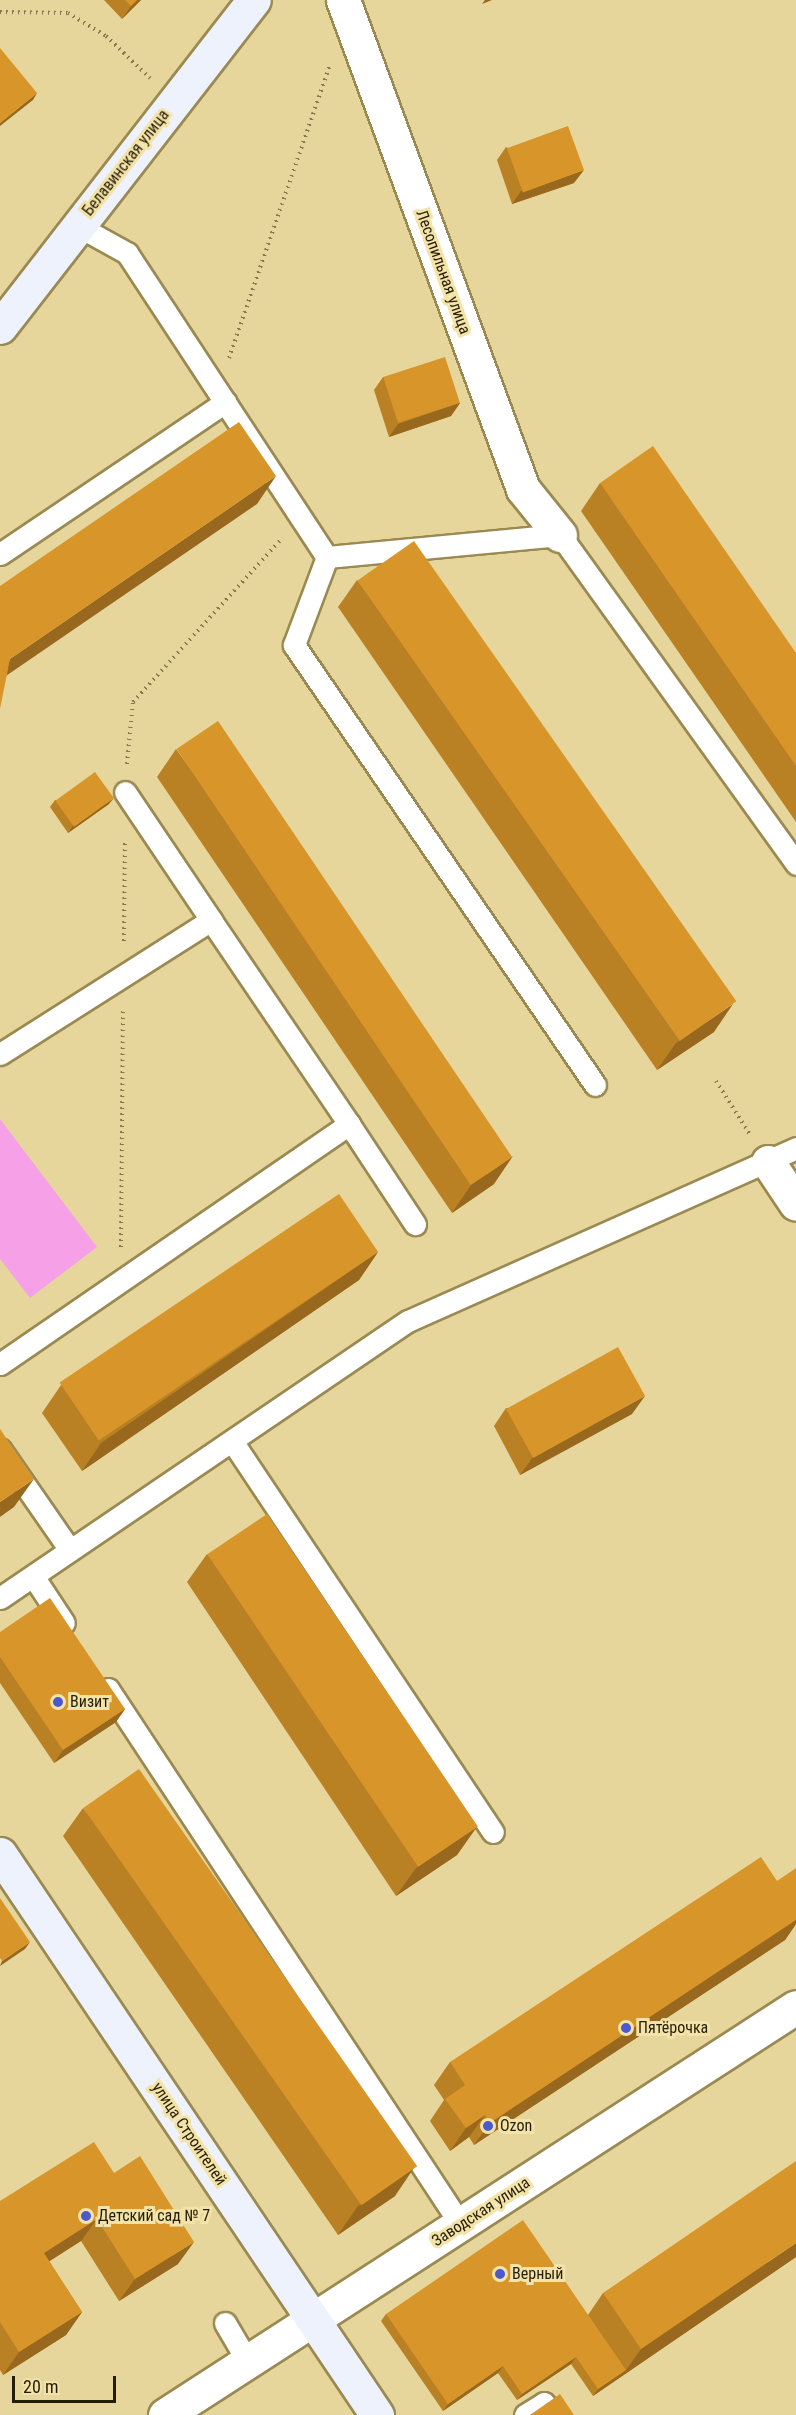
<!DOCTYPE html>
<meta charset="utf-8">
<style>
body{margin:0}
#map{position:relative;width:796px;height:2415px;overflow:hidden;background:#e7d69c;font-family:"Roboto Condensed",sans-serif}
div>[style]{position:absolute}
.green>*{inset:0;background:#f6a1e7}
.path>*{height:4px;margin-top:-2px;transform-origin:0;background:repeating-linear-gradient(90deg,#857951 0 1.5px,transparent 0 6px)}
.roads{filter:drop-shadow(2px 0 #9a8a52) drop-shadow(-2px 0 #9a8a52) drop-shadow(0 2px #9a8a52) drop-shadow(0 -2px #9a8a52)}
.lane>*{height:21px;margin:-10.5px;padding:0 10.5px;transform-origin:10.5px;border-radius:10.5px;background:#fff}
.street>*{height:33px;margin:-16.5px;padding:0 16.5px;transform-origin:16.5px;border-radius:16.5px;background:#fff}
.secondary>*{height:33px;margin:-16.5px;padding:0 16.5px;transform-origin:16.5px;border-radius:16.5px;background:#eef2fd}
.wall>*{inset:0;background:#ba8024}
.shaded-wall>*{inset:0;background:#97681d}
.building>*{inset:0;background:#d8952a;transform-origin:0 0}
.dots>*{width:16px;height:16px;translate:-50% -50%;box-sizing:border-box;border:3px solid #f4e3a8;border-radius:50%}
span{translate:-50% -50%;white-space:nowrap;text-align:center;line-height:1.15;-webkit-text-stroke:6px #f4e3a8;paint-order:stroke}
.street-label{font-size:16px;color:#241d06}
.poi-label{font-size:16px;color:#241d06}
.left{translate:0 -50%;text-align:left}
.scale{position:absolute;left:12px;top:2376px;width:104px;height:27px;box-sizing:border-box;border:3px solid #241d06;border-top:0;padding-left:8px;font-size:18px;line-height:21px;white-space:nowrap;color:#241d06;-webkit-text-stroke:4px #f4e3a8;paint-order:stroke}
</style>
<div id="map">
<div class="green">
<div style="clip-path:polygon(0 1119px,97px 1247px,30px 1298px,0 1259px)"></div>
</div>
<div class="path">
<div style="left:0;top:12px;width:68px;rotate:0.8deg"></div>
<div style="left:68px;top:13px;width:44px;rotate:31.2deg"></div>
<div style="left:106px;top:36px;width:61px;rotate:43.7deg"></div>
<div style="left:229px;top:358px;width:310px;rotate:-71deg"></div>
<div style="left:127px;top:764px;width:62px;rotate:-84.5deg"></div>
<div style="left:133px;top:702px;width:222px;rotate:-47.7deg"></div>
<div style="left:124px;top:941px;width:98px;rotate:-89.4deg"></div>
<div style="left:716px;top:1081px;width:62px;rotate:57.6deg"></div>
<div style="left:121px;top:1247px;width:239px;rotate:-89.5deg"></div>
</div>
<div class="roads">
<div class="lane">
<div style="left:78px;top:226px;width:56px;rotate:28.9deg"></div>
<div style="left:127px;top:253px;width:364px;rotate:56.7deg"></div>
<div style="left:327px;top:557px;width:234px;rotate:-5.4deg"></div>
<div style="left:560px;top:535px;width:405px;rotate:54.3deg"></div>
<div style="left:0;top:554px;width:272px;rotate:-34deg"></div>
<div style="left:327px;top:557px;width:94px;rotate:110.6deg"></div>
<div style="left:294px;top:645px;width:533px;rotate:55.62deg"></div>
<div style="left:0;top:1054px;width:250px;rotate:-32.4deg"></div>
<div style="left:211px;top:920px;width:154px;rotate:-123.9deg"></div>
<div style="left:349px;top:1124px;width:120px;rotate:56.6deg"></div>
<div style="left:0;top:1364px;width:424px;rotate:-34.5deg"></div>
<div style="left:349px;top:1124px;width:246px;rotate:-124.1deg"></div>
<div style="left:232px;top:1441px;width:470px;rotate:56.3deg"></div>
<div style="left:0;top:1449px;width:123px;rotate:55.3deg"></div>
<div style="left:33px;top:1576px;width:56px;rotate:56.6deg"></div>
<div style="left:0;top:1598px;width:493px;rotate:-34.2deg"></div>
<div style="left:408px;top:1321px;width:425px;rotate:-24deg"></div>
<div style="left:108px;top:1689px;width:642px;rotate:56.63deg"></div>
<div style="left:225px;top:2323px;width:45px;rotate:59.5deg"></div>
<div style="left:525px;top:2415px;width:22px;rotate:-32deg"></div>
<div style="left:544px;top:2403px;width:14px;rotate:56deg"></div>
</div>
<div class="street">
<div style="left:343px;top:0;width:521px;rotate:69.79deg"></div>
<div style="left:523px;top:489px;width:59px;rotate:51.2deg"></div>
<div style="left:768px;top:1162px;width:50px;rotate:56.3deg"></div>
<div style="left:165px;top:2415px;width:751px;rotate:-32.89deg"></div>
</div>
<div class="secondary">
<div style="left:0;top:327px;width:414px;rotate:-52.2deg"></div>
<div style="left:0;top:1854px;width:676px;rotate:56.1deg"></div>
</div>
</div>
<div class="wall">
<div style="clip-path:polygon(104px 0,141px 0,122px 19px)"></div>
<div style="clip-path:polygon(506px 147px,574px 183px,512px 204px,497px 160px)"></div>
<div style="clip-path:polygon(383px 377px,460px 403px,451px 416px,389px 437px,374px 390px)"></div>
<div style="clip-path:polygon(600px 483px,796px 653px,796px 822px,581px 511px)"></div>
<div style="clip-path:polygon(357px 580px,714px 1032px,657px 1070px,338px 607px)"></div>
<div style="clip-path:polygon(176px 749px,494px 1184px,452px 1213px,157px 777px)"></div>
<div style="clip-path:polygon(55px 800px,109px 804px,68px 833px,50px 807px)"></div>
<div style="clip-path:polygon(378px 1252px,359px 1280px,82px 1471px,42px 1413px,61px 1385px)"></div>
<div style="clip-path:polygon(506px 1408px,632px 1414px,520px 1475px,494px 1426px)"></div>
<div style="clip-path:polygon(207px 1554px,476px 1828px,457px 1855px,396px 1896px,187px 1582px)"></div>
<div style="clip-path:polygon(0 1632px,125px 1709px,116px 1722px,54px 1763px,0 1683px)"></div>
<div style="clip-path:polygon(83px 1808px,395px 2196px,338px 2235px,63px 1836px)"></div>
<div style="clip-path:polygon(796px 1924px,785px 1940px,474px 2145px,469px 2137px,450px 2151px,430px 2121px,444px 2100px,434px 2085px,450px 2062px)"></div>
<div style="clip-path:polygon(114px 2173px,178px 2264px,119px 2301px,81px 2241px,49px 2261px,82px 2312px,66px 2335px,3px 2375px,0 2370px,0 2201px)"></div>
<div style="clip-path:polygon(796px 2257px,593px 2396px,571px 2364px,517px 2400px,498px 2373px,443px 2411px,381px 2321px,386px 2314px,588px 2315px,603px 2293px)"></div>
</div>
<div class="shaded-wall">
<div style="clip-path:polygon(137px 0,141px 0,122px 19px,131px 6px)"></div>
<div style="clip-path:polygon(485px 0,492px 0,482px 4px)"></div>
<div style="clip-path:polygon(37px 93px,33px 100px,0 126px,0 123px)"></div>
<div style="clip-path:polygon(584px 170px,574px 183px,512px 204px,521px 191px)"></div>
<div style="clip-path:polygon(460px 403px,451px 416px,389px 437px,398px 424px)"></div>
<div style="clip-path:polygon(276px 476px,257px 504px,0 680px,10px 659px)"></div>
<div style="clip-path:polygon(114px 798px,109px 804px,68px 833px,73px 826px)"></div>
<div style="clip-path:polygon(733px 1004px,714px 1032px,657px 1070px,676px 1043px)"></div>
<div style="clip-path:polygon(513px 1156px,494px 1184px,452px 1213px,471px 1185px)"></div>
<div style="clip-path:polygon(378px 1252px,359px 1280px,82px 1471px,101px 1443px)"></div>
<div style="clip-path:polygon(645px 1396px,632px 1414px,520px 1475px,533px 1457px)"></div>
<div style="clip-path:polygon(34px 1479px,14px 1507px,0 1517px,0 1502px)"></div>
<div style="clip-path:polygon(125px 1709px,116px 1722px,54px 1763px,63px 1750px)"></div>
<div style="clip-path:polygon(476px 1828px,457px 1855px,396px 1896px,416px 1868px)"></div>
<div style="clip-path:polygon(796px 1912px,796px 1924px,785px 1940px,474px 2145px,490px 2123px)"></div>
<div style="clip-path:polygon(30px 1942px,25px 1949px,0 1966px,2px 1961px)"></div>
<div style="clip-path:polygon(485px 2115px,469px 2137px,450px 2151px,466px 2128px)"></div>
<div style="clip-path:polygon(414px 2168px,395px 2196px,338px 2235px,357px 2207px)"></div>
<div style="clip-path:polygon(97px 2219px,81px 2241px,28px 2275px,44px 2253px)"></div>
<div style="clip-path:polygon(194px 2242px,178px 2264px,119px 2301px,135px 2279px)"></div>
<div style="clip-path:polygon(796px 2243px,796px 2257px,593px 2396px,598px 2389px,626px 2370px,641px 2349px)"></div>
<div style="clip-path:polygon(82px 2312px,66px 2335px,3px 2375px,19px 2352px)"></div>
<div style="clip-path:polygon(576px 2357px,571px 2364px,517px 2400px,522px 2394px)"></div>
<div style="clip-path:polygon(503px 2366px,498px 2373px,443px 2411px,448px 2404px)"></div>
</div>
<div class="building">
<div style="clip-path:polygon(125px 0,137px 0,131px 6px)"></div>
<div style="clip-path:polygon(0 48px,37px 93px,0 123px)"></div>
<div style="left:568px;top:126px;width:47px;height:65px;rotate:70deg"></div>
<div style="left:445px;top:357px;width:48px;height:65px;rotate:72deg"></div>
<div style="clip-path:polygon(239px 422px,276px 476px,10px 659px,0 709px,0 586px)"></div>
<div style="clip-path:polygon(653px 446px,796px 653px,796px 766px,600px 483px)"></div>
<div style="left:414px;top:541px;width:562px;height:69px;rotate:55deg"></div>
<div style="left:218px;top:721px;width:526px;height:50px;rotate:56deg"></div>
<div style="left:95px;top:772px;width:32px;height:49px;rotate:54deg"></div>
<div style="left:339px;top:1194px;width:70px;height:337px;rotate:56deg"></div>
<div style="left:618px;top:1347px;width:56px;height:128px;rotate:61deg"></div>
<div style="clip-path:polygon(0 1429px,34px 1479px,0 1502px)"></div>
<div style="left:267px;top:1514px;width:377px;height:72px;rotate:56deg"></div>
<div style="clip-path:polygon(50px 1598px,125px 1709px,63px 1750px,0 1657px,0 1632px)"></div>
<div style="left:139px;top:1769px;width:485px;height:68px;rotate:55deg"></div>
<div style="clip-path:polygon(761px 1857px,777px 1881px,796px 1868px,796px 1920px,490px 2123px,485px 2115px,466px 2128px,445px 2099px,465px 2085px,450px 2062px)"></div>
<div style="clip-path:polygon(0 1898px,30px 1942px,2px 1961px,0 1958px)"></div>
<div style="clip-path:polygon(94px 2142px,114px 2173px,140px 2156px,194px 2242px,135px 2279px,97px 2219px,44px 2253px,82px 2312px,19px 2352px,0 2322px,0 2201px)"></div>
<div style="clip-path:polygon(796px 2161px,796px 2243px,641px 2349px,603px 2293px)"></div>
<div style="clip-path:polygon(523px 2220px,626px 2370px,598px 2389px,576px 2357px,522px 2394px,503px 2366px,448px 2404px,386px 2314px)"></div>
<div style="clip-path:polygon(560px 2394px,574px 2415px,530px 2415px)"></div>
</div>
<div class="dots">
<div style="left:58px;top:1702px;background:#4b59cf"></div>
<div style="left:626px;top:2028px;background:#4b59cf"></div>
<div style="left:488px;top:2126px;background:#4b59cf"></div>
<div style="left:86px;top:2216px;background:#4b59cf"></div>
<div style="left:500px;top:2274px;background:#4b59cf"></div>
</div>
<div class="street-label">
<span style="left:126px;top:163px;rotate:-52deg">Белавинская улица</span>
<span style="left:443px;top:272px;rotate:70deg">Лесопильная улица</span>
<span style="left:189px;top:2134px;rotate:56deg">улица Строителей</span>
<span style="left:481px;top:2212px;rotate:-33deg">Заводская улица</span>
</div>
<div class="poi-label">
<span class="left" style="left:70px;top:1702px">Визит</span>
<span class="left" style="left:638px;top:2028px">Пятёрочка</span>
<span class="left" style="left:500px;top:2126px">Ozon</span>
<span class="left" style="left:98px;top:2216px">Детский сад № 7</span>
<span class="left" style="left:512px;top:2274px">Верный</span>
</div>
<div class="scale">20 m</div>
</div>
